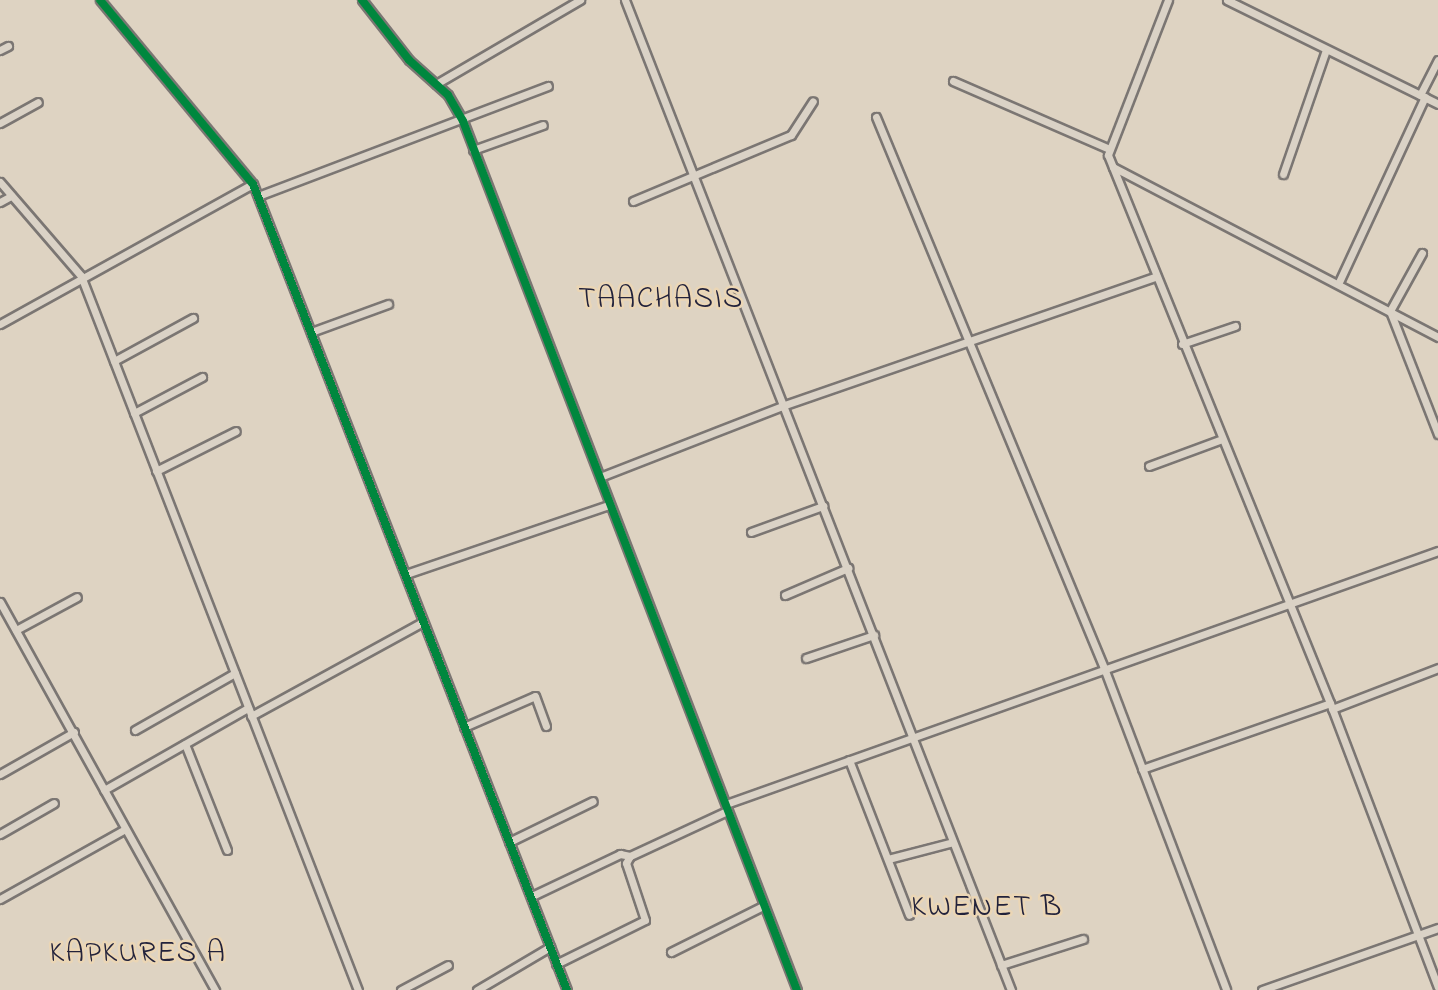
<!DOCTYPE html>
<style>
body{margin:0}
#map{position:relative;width:1438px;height:990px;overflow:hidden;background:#ded3c2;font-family:"Indie Flower",sans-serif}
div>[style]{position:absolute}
.roads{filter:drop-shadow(2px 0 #7b7673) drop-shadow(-2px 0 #7b7673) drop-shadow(0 2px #7b7673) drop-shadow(0 -2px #7b7673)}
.minor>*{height:7px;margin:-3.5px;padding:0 3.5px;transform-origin:3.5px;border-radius:3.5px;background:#dad2c6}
.cycleway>*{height:8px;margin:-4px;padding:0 4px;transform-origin:4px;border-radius:4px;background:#00873e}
span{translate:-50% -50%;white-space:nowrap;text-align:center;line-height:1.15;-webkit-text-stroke:5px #ebd6b5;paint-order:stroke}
.quarter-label{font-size:30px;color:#22223b;letter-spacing:1.5px}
</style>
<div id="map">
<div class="roads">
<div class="minor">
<div style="left:100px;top:0;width:239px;rotate:50.3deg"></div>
<div style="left:253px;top:184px;width:865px;rotate:68.72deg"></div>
<div style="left:362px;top:0;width:76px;rotate:51.9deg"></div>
<div style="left:409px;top:60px;width:52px;rotate:41.9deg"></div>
<div style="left:448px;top:95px;width:30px;rotate:60deg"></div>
<div style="left:463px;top:121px;width:931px;rotate:68.98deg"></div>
<div style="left:625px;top:0;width:1063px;rotate:68.7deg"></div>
<div style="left:1168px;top:0;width:166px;rotate:111.2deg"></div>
<div style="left:1108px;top:155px;width:591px;rotate:67.95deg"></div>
<div style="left:1330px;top:703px;width:304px;rotate:69.2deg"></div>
<div style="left:1227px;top:0;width:235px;rotate:26.2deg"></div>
<div style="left:0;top:50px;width:9px;rotate:-27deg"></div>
<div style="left:953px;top:81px;width:168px;rotate:23.5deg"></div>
<div style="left:436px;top:84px;width:167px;rotate:-30.3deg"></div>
<div style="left:1420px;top:95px;width:39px;rotate:-63deg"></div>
<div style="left:876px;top:117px;width:596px;rotate:67.52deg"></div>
<div style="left:1104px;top:668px;width:344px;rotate:69.2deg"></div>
<div style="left:0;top:123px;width:43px;rotate:-28.9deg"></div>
<div style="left:473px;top:150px;width:74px;rotate:-19.7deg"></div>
<div style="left:1113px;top:167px;width:367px;rotate:27.6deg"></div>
<div style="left:1283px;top:174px;width:131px;rotate:-70.9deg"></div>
<div style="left:0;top:182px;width:124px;rotate:49.2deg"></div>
<div style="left:81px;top:276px;width:766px;rotate:68.8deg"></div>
<div style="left:258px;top:196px;width:310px;rotate:-20.8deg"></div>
<div style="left:633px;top:201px;width:171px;rotate:-22.7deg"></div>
<div style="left:791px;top:135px;width:40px;rotate:-57.1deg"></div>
<div style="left:0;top:202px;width:13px;rotate:-29deg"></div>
<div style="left:1422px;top:253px;width:66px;rotate:118.9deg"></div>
<div style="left:1390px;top:311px;width:132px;rotate:68.7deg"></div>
<div style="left:1339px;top:282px;width:204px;rotate:-65.1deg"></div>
<div style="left:0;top:324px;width:289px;rotate:-29deg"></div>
<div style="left:311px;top:332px;width:82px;rotate:-20deg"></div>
<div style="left:1182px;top:344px;width:56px;rotate:-18.8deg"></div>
<div style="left:114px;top:361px;width:90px;rotate:-28.6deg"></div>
<div style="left:134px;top:413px;width:77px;rotate:-27.9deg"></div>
<div style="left:1149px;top:466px;width:78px;rotate:-20.3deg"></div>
<div style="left:156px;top:471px;width:89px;rotate:-26.6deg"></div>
<div style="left:600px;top:477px;width:195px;rotate:-21.3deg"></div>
<div style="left:782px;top:406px;width:395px;rotate:-19.1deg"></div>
<div style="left:751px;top:532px;width:77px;rotate:-19.9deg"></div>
<div style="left:406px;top:574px;width:214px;rotate:-18.8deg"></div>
<div style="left:785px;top:595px;width:69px;rotate:-23.2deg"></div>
<div style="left:0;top:602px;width:444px;rotate:61deg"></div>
<div style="left:16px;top:630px;width:69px;rotate:-28.4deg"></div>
<div style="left:806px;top:658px;width:72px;rotate:-18.7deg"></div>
<div style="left:1332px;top:709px;width:114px;rotate:-21.1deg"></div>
<div style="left:251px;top:716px;width:196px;rotate:-28.7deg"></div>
<div style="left:464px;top:727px;width:77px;rotate:-23.6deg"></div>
<div style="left:535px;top:696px;width:32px;rotate:70deg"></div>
<div style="left:135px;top:730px;width:115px;rotate:-29.7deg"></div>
<div style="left:185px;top:744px;width:114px;rotate:68.4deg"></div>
<div style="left:849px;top:760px;width:166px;rotate:68.8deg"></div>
<div style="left:1142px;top:769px;width:199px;rotate:-19.3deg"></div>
<div style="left:0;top:774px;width:85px;rotate:-29.6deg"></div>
<div style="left:104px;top:790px;width:166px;rotate:-29.7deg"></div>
<div style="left:726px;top:804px;width:756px;rotate:-19.56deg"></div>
<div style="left:0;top:834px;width:62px;rotate:-29.9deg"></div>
<div style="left:509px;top:842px;width:93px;rotate:-26deg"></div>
<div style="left:888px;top:859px;width:64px;rotate:-14.5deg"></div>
<div style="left:532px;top:896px;width:98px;rotate:-25.5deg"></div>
<div style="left:620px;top:854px;width:10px;rotate:11deg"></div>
<div style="left:0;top:899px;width:143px;rotate:-29.2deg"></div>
<div style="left:671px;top:952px;width:103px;rotate:-26.6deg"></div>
<div style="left:556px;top:964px;width:99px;rotate:-26.3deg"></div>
<div style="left:645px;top:920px;width:60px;rotate:-108.4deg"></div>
<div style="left:626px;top:863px;width:8px;rotate:-60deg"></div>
<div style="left:630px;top:856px;width:107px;rotate:-24.9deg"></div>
<div style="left:1001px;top:965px;width:86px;rotate:-17.6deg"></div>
<div style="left:401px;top:990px;width:53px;rotate:-28deg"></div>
<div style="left:477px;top:990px;width:85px;rotate:-30.5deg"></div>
<div style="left:1262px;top:990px;width:187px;rotate:-19.4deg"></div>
</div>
</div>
<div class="cycleway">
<div style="left:100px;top:0;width:239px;rotate:50.3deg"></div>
<div style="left:253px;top:184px;width:865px;rotate:68.72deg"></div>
<div style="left:362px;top:0;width:76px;rotate:51.9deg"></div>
<div style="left:409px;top:60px;width:52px;rotate:41.9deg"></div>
<div style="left:448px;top:95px;width:30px;rotate:60deg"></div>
<div style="left:463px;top:121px;width:931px;rotate:68.98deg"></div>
</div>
<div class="quarter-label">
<span style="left:661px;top:300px">TAACHASIS</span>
<span style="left:987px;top:908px">KWENET B</span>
<span style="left:138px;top:954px">KAPKURES A</span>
</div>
</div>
